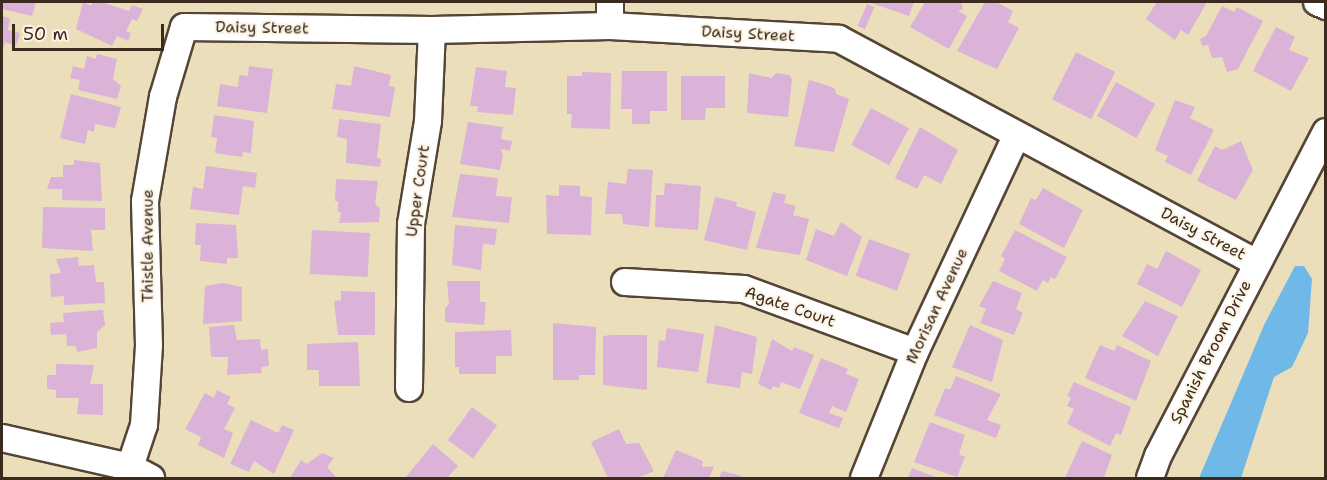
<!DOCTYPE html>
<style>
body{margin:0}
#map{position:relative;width:1327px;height:480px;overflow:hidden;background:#ebdfbb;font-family:"Shantell Sans",sans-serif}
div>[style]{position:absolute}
.water>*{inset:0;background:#6fb8e7}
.building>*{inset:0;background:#dbb2d8;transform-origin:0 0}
.roads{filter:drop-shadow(2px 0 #554536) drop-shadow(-2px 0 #554536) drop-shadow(0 2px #554536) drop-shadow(0 -2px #554536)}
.minor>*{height:26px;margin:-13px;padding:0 13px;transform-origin:13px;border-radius:13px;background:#fff}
.rail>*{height:7px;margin-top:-3.5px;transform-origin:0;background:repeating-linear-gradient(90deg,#fcf5e5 0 14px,#3b2a1e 0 28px);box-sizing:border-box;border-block:2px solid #3b2a1e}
span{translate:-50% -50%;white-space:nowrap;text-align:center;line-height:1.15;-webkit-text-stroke:4.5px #fcf5e5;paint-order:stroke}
.street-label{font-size:16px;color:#3b2a1e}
.frame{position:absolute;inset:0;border:3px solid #3b2a1e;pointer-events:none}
.scale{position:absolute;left:12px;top:24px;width:152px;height:27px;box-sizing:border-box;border:3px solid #3b2a1e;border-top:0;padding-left:8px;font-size:18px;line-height:21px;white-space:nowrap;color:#3b2a1e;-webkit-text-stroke:4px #fcf5e5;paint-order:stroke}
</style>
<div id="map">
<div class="water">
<div style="clip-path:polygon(1295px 266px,1304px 266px,1312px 279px,1308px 333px,1292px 367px,1274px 377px,1241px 478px,1199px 478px,1265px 323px)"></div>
</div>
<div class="building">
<div style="clip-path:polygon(2px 2px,36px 2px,32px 16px,2px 9px)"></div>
<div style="clip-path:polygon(83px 2px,91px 6px,93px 2px,101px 2px,129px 11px,132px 5px,143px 9px,137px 21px,132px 19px,126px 31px,131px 33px,128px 41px,117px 36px,112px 46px,76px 29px)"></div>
<div style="clip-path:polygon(868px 2px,914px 2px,909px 16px)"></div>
<div style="clip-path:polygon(925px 2px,961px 2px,963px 9px,958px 11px,967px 16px,949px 49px,910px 27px)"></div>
<div style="clip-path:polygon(985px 2px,996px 2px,1013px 11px,1008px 22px,1019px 28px,997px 69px,957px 51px)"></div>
<div style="clip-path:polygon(1157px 2px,1207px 2px,1188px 35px,1181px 30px,1175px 40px,1146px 19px)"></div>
<div style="left:867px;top:4px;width:8px;height:24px;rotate:23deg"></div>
<div style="clip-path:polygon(1222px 6px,1234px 12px,1237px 7px,1263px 21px,1238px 69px,1227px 72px,1222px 57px,1212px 58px,1208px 45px,1202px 46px,1200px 39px,1206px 36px)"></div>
<div style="clip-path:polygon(2px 16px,10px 18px,8px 30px,20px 33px,16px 46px,5px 42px,2px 52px)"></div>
<div style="clip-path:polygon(1276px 27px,1295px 37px,1289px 50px,1309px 58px,1291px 91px,1253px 71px)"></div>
<div style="left:1076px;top:52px;width:44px;height:53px;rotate:27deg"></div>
<div style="clip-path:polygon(97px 54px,117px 59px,113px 79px,121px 86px,117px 99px,78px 90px,80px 80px,70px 78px,73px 66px,84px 69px,87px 56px,96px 59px)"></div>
<div style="clip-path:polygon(249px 66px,273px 69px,267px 113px,217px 106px,220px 84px,238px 87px,239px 75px,248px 76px)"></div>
<div style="clip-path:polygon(354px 66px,391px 75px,389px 86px,395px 87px,390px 117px,332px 109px,336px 84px,351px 86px)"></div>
<div style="clip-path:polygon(476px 67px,507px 71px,505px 87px,516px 88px,513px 115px,477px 112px,478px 106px,470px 106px)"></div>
<div style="clip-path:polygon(622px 71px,667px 71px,667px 111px,650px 111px,650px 124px,632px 124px,632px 109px,621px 109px)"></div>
<div style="clip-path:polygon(582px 72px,611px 73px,610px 129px,571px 128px,572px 114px,567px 114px,567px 76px,582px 76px)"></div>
<div style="clip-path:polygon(749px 73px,771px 78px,776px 73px,789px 75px,792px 79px,788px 117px,747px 113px)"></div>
<div style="clip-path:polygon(681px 76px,725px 76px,725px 108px,706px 108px,705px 120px,681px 120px)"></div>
<div style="clip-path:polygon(809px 80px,829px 86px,835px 89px,836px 94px,849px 99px,834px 152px,794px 146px)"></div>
<div style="left:1116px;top:82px;width:45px;height:39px;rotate:29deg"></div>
<div style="clip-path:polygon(71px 94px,121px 107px,115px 128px,95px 124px,94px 132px,88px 130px,85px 144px,60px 138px)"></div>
<div style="clip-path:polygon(1175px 100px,1195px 107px,1190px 118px,1214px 130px,1191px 175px,1165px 162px,1168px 156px,1155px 150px)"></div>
<div style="left:871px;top:108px;width:43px;height:42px;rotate:28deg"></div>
<div style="clip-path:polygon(214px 115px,254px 121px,251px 153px,243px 152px,242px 157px,215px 153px,217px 138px,211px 137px)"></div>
<div style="clip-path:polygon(339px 119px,381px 124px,377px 158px,381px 159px,380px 167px,346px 163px,347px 139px,337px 137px)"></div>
<div style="clip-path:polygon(468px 122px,503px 127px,501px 139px,512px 141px,510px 151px,500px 149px,503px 154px,500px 170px,460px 164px)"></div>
<div style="clip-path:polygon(920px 127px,958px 150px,941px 184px,924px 175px,917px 189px,895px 178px)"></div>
<div style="clip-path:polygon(1241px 141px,1253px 170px,1236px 200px,1197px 181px,1215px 146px,1222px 150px)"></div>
<div style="clip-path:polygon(74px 160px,100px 163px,102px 201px,62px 200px,62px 189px,47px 189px,51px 177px,63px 177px,63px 165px,74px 165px)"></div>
<div style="clip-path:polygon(206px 166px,257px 173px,255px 188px,243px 186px,239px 215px,190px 209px,193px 187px,203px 189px)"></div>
<div style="clip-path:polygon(628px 169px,653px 170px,649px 227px,623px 224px,622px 214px,605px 214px,608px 182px,626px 184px)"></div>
<div style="clip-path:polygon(460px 174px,498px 178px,496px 196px,512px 197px,509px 223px,452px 217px)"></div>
<div style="clip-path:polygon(336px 179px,378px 181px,375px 204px,380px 208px,379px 222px,339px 223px,341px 212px,338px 212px,338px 201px,335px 201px)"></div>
<div style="clip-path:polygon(665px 183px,701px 186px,698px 230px,655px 227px,656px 195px,664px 195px)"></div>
<div style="clip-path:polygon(559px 185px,580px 186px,580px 196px,592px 197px,591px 235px,547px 234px,546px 195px,559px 196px)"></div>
<div style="clip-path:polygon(1043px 188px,1083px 210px,1064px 248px,1019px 224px,1031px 198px,1036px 200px)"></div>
<div style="clip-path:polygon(773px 192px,786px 195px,784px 203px,796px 206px,793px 215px,809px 219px,800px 255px,756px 248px)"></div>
<div style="clip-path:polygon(715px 197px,737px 202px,736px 206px,756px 212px,747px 250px,704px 240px)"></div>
<div style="clip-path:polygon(43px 207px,105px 208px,105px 230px,91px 230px,93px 251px,42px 248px)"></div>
<div style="clip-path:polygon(841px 222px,862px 237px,847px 276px,806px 260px,816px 229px,834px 236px)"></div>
<div style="clip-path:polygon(196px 223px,236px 225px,238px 258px,227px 258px,227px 264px,200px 261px,201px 245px,195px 245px)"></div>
<div style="clip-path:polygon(455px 225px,497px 229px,495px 245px,483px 244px,481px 270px,452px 265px)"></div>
<div style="left:312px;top:230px;width:58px;height:44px;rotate:3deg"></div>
<div style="clip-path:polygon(1015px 230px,1067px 257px,1055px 279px,1051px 277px,1048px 283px,1043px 280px,1037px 291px,999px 271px,1005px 259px,1001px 256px)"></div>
<div style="left:869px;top:239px;width:44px;height:39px;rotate:20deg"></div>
<div style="clip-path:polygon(1166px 251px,1201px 270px,1182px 307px,1137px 284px,1147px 264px,1157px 269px)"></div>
<div style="clip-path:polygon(78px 257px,79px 266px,94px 265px,96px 282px,104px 282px,105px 303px,64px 305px,64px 296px,51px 297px,50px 274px,61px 273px,56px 259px)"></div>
<div style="clip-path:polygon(447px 281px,480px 281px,480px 302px,486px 302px,484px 325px,445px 322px,445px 308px,449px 304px)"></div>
<div style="clip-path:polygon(993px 281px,1022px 293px,1016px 309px,1023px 313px,1014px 335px,980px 323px,986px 309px,979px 306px)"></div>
<div style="clip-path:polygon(223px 283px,242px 287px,242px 321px,203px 324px,205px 286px)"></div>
<div style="clip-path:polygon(341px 291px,375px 292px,375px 335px,338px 335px,334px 301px,341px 300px)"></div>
<div style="clip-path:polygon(1145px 301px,1178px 316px,1158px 356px,1122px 336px)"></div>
<div style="clip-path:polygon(103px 310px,105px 325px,97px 332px,97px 348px,77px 352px,76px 346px,67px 346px,66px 334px,51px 335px,50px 323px,64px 322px,63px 313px)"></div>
<div style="clip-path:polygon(553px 323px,596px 327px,595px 375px,579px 375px,579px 380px,553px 380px)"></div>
<div style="clip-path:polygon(234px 325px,237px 340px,260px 339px,261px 350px,268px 349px,269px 366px,261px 367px,262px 373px,227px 375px,228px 357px,211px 357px,209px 327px)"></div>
<div style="clip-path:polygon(715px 325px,757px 337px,752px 374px,742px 372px,740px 388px,706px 383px)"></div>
<div style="clip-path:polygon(970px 325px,1003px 340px,992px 382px,952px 367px)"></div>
<div style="clip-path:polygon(667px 328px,704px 334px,698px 372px,657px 367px,659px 340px,665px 341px)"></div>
<div style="clip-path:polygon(511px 330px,512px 356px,496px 356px,496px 374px,459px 374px,459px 367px,455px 367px,455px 332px)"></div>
<div style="clip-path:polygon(611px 335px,647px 335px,647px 390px,603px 385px,603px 336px)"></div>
<div style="clip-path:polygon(772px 339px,792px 351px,794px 347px,814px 355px,800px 389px,781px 382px,779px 388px,773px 386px,771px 390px,758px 384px)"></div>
<div style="clip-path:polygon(358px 342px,360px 386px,319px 386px,319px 370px,307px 370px,307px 344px)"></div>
<div style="clip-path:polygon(1100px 345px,1114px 351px,1117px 345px,1151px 361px,1136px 401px,1085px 378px)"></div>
<div style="clip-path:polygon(821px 358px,848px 369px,846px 374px,859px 379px,846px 412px,832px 406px,829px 413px,843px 418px,839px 428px,799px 413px)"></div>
<div style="clip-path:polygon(56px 364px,94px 365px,90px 384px,103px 384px,103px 415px,77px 414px,79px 398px,56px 398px,56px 390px,47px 389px,47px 375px,56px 375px)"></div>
<div style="clip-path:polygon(956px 376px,1001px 394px,987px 420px,1001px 425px,996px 438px,934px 415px,945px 388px,950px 390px)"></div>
<div style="clip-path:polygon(1074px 382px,1131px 407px,1121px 435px,1116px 433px,1110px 446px,1067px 424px,1074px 409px,1067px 406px,1071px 398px,1067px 396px)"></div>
<div style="clip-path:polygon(217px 390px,231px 397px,227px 404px,235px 408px,224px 429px,233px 433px,224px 458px,198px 445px,201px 437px,185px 429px,205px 393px,214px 398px)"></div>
<div style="left:472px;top:407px;width:31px;height:41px;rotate:36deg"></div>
<div style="clip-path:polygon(251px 420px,278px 433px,282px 425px,294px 430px,274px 474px,254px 461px,249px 472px,230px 464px)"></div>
<div style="clip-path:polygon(930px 422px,965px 435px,959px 454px,965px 457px,957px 477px,914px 462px)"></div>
<div style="clip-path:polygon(619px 429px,626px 444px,639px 443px,654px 471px,638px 478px,608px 478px,591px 442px)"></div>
<div style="clip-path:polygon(1082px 441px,1112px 455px,1104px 478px,1065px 478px)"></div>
<div style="clip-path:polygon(433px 444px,458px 466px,447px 478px,405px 478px)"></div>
<div style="clip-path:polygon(676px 450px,703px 461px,702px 467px,714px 466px,709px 478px,663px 478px)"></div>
<div style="clip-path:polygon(322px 453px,334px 458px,327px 467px,337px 478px,290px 478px,301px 460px,307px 464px)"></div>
<div style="clip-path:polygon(912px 468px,938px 478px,908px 478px)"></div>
<div style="clip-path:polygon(722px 471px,738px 475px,746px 478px,719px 478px)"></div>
</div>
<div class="roads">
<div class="minor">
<div style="left:1317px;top:2px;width:10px;rotate:24deg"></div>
<div style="left:610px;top:26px;width:24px;rotate:-90deg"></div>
<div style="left:625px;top:282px;width:119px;rotate:3.4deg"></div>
<div style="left:744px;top:289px;width:182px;rotate:20.2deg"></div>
<div style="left:409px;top:388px;width:164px;rotate:-89.3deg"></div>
<div style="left:411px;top:224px;width:104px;rotate:-80.6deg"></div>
<div style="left:428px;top:121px;width:91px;rotate:-87.5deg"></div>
<div style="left:2px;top:438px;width:131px;rotate:12.8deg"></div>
<div style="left:130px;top:467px;width:24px;rotate:28deg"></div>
<div style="left:130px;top:467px;width:44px;rotate:-71.6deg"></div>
<div style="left:144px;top:425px;width:80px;rotate:-86.4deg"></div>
<div style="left:149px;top:345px;width:144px;rotate:-91.6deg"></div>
<div style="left:145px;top:201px;width:106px;rotate:-80.2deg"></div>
<div style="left:163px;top:97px;width:73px;rotate:-73.3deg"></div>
<div style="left:184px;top:27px;width:248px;rotate:0.7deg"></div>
<div style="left:432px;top:30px;width:178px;rotate:-1.3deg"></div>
<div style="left:610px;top:26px;width:229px;rotate:3.2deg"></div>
<div style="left:839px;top:39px;width:473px;rotate:28.2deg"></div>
<div style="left:864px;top:478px;width:136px;rotate:-68deg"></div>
<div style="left:915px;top:352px;width:238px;rotate:-64.9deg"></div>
<div style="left:1150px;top:478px;width:23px;rotate:-70deg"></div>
<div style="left:1158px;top:456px;width:365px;rotate:-62.6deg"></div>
</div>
</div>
<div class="rail">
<div style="left:1325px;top:478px;width:1px"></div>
</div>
<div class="street-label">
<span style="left:262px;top:28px;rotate:1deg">Daisy Street</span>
<span style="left:748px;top:34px;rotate:3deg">Daisy Street</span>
<span style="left:418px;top:191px;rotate:-82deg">Upper Court</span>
<span style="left:1203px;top:234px;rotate:28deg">Daisy Street</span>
<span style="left:148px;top:246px;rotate:-90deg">Thistle Avenue</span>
<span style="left:937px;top:306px;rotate:-65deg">Morisan Avenue</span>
<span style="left:790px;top:307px;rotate:19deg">Agate Court</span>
<span style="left:1211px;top:352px;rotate:-63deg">Spanish Broom Drive</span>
</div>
<div class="frame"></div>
<div class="scale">50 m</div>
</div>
